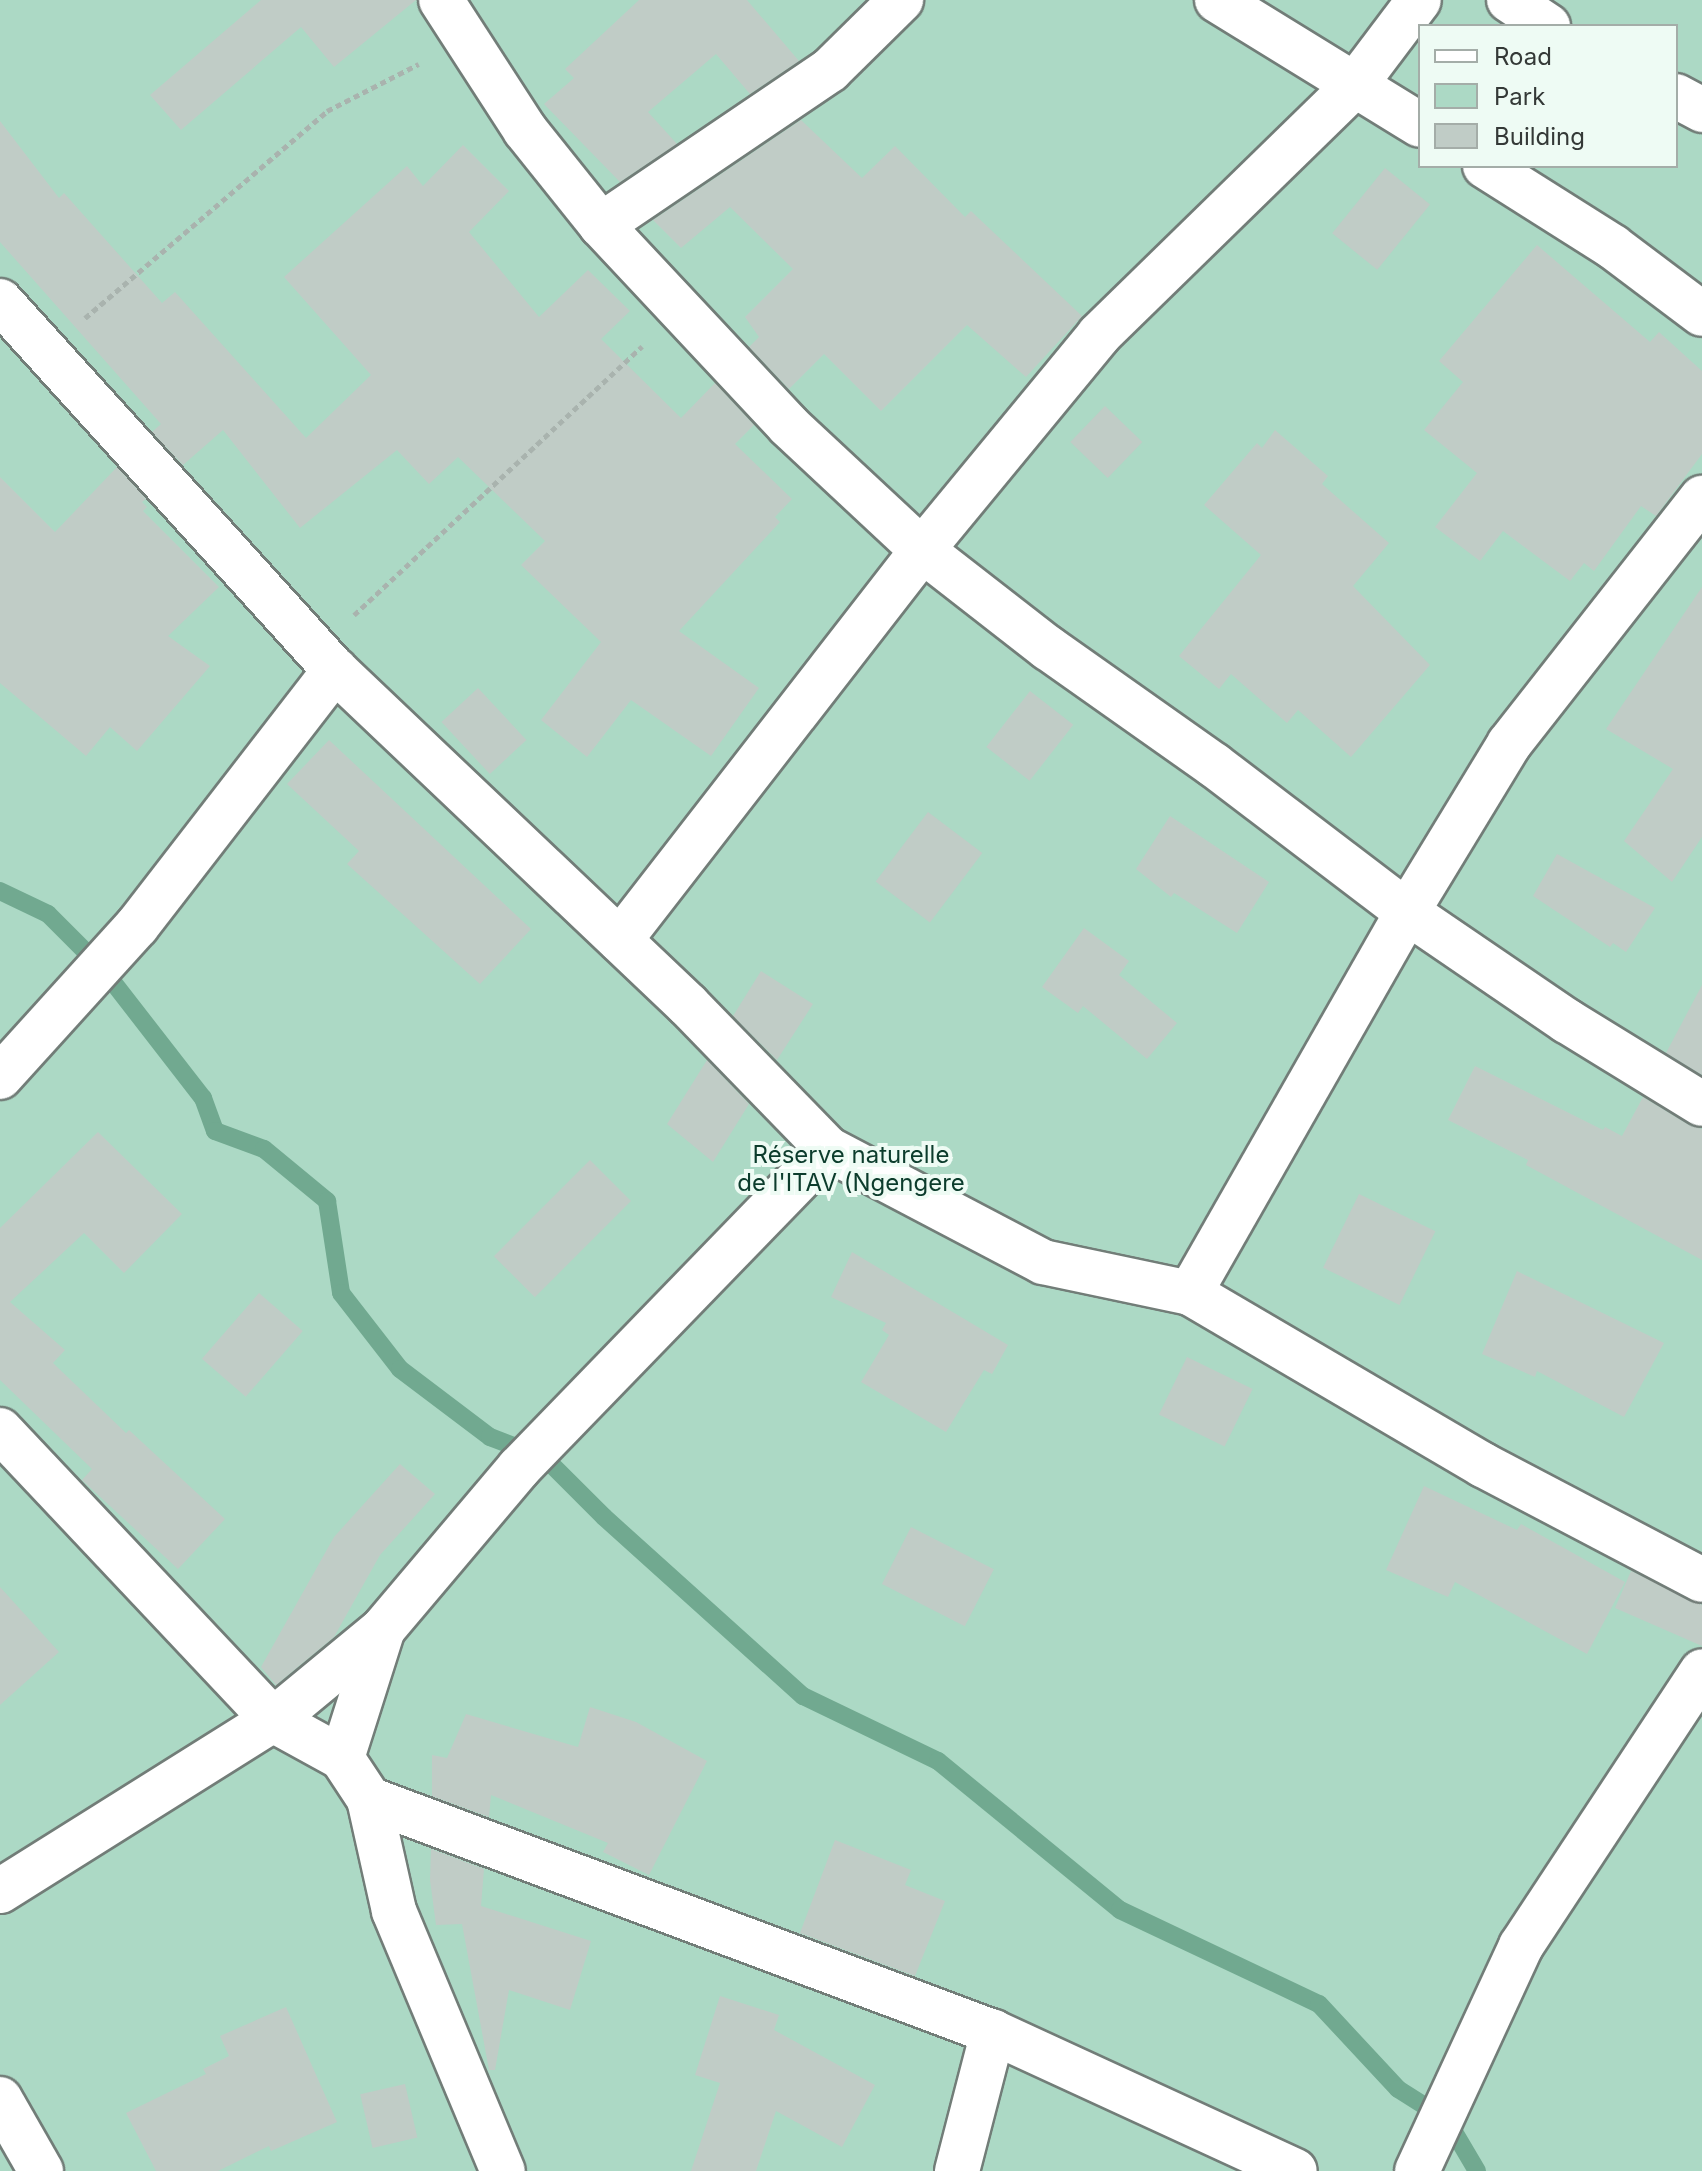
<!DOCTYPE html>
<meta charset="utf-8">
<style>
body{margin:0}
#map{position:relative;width:1702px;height:2171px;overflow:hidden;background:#eefbf4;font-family:Inter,sans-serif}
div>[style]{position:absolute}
.green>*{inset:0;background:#acd9c5}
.stream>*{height:18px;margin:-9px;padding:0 9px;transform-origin:9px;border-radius:9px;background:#71a990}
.building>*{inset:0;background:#c0ccc6;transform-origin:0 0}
.path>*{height:5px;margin-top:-2.5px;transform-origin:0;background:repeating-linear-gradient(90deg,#a9b3ae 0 6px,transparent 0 10px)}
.roads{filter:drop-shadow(2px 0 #727d78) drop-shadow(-2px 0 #727d78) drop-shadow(0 2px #727d78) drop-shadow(0 -2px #727d78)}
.minor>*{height:44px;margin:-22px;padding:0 22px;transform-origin:22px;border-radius:22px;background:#fff}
span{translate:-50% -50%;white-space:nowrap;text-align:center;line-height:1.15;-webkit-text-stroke:8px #eefbf4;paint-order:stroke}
.park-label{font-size:24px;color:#0c3c2c}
.legend{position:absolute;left:1418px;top:24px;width:260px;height:144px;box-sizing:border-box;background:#eefbf4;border:2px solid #a4ada8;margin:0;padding:10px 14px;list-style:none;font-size:24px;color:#343937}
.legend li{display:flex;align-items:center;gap:16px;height:40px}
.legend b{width:40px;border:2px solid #a4ada8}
</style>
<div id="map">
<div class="green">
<div style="clip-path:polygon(evenodd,0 0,1702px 0,1702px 2171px,0 2171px,0 0,1420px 26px,1676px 26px,1676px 166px,1420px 166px,1420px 26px)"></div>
</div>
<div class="stream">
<div style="left:0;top:891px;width:53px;rotate:25.6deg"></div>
<div style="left:48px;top:914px;width:76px;rotate:45deg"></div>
<div style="left:102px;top:968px;width:165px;rotate:52.2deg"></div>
<div style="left:203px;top:1098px;width:35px;rotate:70deg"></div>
<div style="left:215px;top:1131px;width:52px;rotate:20.2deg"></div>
<div style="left:264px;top:1149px;width:82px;rotate:39.5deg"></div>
<div style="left:327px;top:1201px;width:93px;rotate:81.3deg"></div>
<div style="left:341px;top:1293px;width:96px;rotate:52.2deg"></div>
<div style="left:400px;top:1369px;width:113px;rotate:37.1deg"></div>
<div style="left:490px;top:1437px;width:59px;rotate:20.9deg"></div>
<div style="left:545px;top:1458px;width:83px;rotate:45deg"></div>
<div style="left:604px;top:1517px;width:268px;rotate:42deg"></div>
<div style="left:803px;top:1696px;width:150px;rotate:25.7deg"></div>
<div style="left:938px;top:1761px;width:235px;rotate:39.3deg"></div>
<div style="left:1120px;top:1910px;width:220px;rotate:25.3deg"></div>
<div style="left:1319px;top:2004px;width:116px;rotate:47.1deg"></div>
<div style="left:1398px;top:2089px;width:58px;rotate:32.3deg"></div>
<div style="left:1447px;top:2120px;width:59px;rotate:59.5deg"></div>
</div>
<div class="building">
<div style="clip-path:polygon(261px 0,416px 0,334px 67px,301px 27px,181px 130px,150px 95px)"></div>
<div style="clip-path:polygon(639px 0,747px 0,799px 61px,750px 94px,716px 54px,648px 112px,677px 144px,620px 182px,544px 104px,574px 78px,565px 69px)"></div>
<div style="clip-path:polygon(801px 120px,862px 178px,895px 146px,965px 217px,971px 211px,1082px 316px,1026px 377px,967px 325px,881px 411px,824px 354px,789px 389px,749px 347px,759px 337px,745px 317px,793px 269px,730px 207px,681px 248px,653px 220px)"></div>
<div style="clip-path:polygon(0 121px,59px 198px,64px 193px,162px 303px,175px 292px,306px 438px,371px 375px,284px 277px,407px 166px,423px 186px,463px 145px,509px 191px,469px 232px,539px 317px,588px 270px,630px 311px,601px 339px,681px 418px,715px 383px,754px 425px,735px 444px,792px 499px,775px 517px,780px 522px,679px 631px,759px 688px,711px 756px,631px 700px,587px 757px,541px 720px,601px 642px,521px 565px,545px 541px,458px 457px,429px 484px,397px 450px,300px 528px,223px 430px,183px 465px,152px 432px,161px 424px,0 242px)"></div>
<div style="left:1385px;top:168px;width:58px;height:84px;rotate:39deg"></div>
<div style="clip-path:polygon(1537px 245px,1650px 342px,1659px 332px,1702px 371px,1702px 454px,1656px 516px,1641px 506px,1594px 571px,1584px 563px,1570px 581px,1503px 531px,1480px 561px,1435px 527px,1477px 473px,1424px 430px,1463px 382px,1439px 361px)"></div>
<div style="left:1105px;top:406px;width:52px;height:50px;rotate:44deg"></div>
<div style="clip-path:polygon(1275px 430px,1328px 476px,1322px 484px,1389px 543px,1353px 586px,1430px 665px,1351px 757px,1298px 710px,1287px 723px,1231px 674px,1219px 689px,1179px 656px,1261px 555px,1204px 505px,1257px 443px,1262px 448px)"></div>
<div style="clip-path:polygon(117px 467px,146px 499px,142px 502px,147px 507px,143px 511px,219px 587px,168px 636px,210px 666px,137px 751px,110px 727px,86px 756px,0 683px,0 477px,55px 532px)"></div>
<div style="clip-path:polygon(1702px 587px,1702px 837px,1672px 882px,1624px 841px,1673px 769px,1606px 729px)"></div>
<div style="left:478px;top:688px;width:71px;height:50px;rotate:47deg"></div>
<div style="left:1030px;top:691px;width:55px;height:71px;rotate:38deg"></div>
<div style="clip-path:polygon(329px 740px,531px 929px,480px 984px,347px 864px,359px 851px,287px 784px)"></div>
<div style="left:928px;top:812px;width:68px;height:87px;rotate:37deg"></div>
<div style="clip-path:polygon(1170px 816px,1269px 882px,1237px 933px,1174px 893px,1171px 897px,1136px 869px)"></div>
<div style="clip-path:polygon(1557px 854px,1655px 908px,1626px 952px,1613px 943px,1610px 947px,1533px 896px)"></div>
<div style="clip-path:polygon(1084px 928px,1129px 961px,1119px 975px,1177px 1023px,1147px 1059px,1083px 1006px,1078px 1013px,1042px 987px)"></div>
<div style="clip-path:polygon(761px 971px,813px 1004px,777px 1060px,733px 1016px)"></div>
<div style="clip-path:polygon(1702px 985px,1702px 1075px,1666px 1053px)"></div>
<div style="clip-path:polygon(707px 1060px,749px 1104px,713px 1162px,667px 1124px)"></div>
<div style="clip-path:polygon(1475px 1066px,1603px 1130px,1605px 1127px,1622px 1136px,1643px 1097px,1689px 1125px,1702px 1129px,1702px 1260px,1526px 1165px,1528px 1160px,1448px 1120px)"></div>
<div style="clip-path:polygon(98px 1132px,182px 1214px,124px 1273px,84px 1233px,10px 1302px,65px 1350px,53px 1363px,126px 1433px,129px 1430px,225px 1519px,178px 1569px,82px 1480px,92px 1469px,0 1380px,0 1228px)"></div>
<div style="left:590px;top:1160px;width:58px;height:136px;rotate:45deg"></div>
<div style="left:1359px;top:1194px;width:85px;height:82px;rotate:26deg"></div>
<div style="clip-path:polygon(852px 1252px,1008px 1345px,992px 1374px,984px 1370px,946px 1432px,861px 1382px,889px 1335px,882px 1330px,886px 1323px,831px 1297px)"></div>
<div style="clip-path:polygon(1517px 1271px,1664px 1343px,1624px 1417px,1537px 1371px,1535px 1377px,1482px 1354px)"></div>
<div style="left:259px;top:1293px;width:58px;height:87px;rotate:41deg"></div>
<div style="left:1187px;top:1357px;width:73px;height:64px;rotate:26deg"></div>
<div style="clip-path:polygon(400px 1464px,435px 1494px,380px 1555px,334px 1637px,276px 1685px,261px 1667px,334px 1537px)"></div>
<div style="clip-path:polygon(1424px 1486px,1517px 1530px,1521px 1524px,1625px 1582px,1587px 1654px,1455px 1582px,1448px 1597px,1386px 1570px)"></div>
<div style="left:911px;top:1527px;width:93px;height:64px;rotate:27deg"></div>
<div style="clip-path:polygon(1631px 1571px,1702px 1605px,1702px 1646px,1615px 1608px)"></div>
<div style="clip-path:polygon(0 1587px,59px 1652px,0 1705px)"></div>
<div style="clip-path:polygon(590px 1707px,636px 1722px,707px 1761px,649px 1875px,603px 1852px,608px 1843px,491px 1795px,489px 1817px,432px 1796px,432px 1755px,447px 1758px,466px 1714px,578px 1747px)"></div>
<div style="clip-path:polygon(835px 1840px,911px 1870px,905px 1885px,945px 1901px,915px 1976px,800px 1933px)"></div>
<div style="clip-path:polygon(431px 1849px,484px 1869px,481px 1906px,591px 1941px,570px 2010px,509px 1990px,495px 2070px,489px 2070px,462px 1924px,436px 1925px,430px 1880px)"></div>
<div style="clip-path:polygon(720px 1996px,779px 2015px,774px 2030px,875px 2085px,842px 2147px,776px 2111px,756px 2171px,691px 2171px,720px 2083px,695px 2075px)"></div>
<div style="clip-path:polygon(286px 2007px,337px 2122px,271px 2151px,269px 2146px,218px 2171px,156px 2171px,126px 2113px,206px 2074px,203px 2069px,229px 2056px,220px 2036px)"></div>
<div style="left:405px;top:2084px;width:55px;height:46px;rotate:77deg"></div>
</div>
<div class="path">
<div style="left:85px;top:318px;width:318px;rotate:-40.5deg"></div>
<div style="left:327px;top:111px;width:103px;rotate:-27.1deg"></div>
<div style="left:354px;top:615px;width:394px;rotate:-43deg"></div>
</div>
<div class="roads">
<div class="minor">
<div style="left:441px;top:0;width:155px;rotate:57.1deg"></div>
<div style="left:525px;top:130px;width:122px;rotate:51.3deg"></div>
<div style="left:601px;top:225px;width:275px;rotate:46.9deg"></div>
<div style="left:789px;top:426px;width:182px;rotate:43deg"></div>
<div style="left:922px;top:550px;width:160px;rotate:37.9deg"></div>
<div style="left:1048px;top:648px;width:203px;rotate:35.2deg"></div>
<div style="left:1214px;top:765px;width:243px;rotate:37.3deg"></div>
<div style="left:1407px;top:912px;width:194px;rotate:34.3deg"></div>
<div style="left:1567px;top:1021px;width:158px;rotate:31.6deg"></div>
<div style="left:1217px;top:0;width:238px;rotate:31.6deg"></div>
<div style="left:1509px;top:0;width:47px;rotate:33.7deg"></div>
<div style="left:1676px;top:96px;width:30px;rotate:28deg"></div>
<div style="left:1485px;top:166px;width:151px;rotate:32.3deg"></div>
<div style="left:1613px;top:247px;width:111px;rotate:37deg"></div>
<div style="left:601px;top:225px;width:277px;rotate:-34.1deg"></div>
<div style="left:830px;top:70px;width:100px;rotate:-44.6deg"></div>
<div style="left:0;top:301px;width:498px;rotate:47.8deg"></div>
<div style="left:335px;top:670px;width:487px;rotate:43.5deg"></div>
<div style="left:688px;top:1005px;width:201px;rotate:45.8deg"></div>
<div style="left:828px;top:1149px;width:243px;rotate:27.7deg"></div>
<div style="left:1043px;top:1262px;width:150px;rotate:11.9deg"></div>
<div style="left:1190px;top:1293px;width:340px;rotate:30.4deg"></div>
<div style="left:1483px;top:1465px;width:247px;rotate:27.7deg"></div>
<div style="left:620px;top:940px;width:493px;rotate:-52.2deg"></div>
<div style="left:922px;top:550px;width:278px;rotate:-50.5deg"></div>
<div style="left:1099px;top:335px;width:358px;rotate:-44.3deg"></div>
<div style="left:1355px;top:85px;width:106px;rotate:-53deg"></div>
<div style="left:0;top:1077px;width:204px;rotate:-47.8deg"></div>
<div style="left:137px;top:926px;width:324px;rotate:-52.3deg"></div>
<div style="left:1190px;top:1293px;width:438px;rotate:-60.3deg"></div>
<div style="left:1407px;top:912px;width:197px;rotate:-58.7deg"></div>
<div style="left:1509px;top:744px;width:313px;rotate:-51.9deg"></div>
<div style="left:0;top:1430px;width:398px;rotate:46.7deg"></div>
<div style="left:273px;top:1720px;width:143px;rotate:-39.6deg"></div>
<div style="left:342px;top:1758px;width:135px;rotate:-72.4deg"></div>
<div style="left:383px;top:1629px;width:211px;rotate:-49.8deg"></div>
<div style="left:519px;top:1468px;width:444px;rotate:-45.9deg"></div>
<div style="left:369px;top:1799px;width:666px;rotate:20.48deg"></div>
<div style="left:993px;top:2032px;width:332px;rotate:24.7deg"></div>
<div style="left:0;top:1891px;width:322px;rotate:-32.1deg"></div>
<div style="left:273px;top:1720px;width:79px;rotate:28.8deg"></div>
<div style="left:342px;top:1758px;width:49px;rotate:56.6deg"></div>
<div style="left:369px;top:1799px;width:115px;rotate:77.4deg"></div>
<div style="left:394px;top:1911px;width:282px;rotate:67.3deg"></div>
<div style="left:0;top:2099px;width:83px;rotate:60.3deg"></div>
<div style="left:957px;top:2171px;width:144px;rotate:-75.5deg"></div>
<div style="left:1417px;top:2171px;width:248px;rotate:-65.2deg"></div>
<div style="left:1521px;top:1946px;width:329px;rotate:-56.6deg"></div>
</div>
</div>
<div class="park-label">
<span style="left:851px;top:1169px">Réserve naturelle<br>de l'ITAV (Ngengere</span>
</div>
<ul class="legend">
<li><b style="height:10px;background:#fff"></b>Road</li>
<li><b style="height:22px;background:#acd9c5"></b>Park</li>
<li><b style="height:22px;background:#c0ccc6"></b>Building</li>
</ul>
</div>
